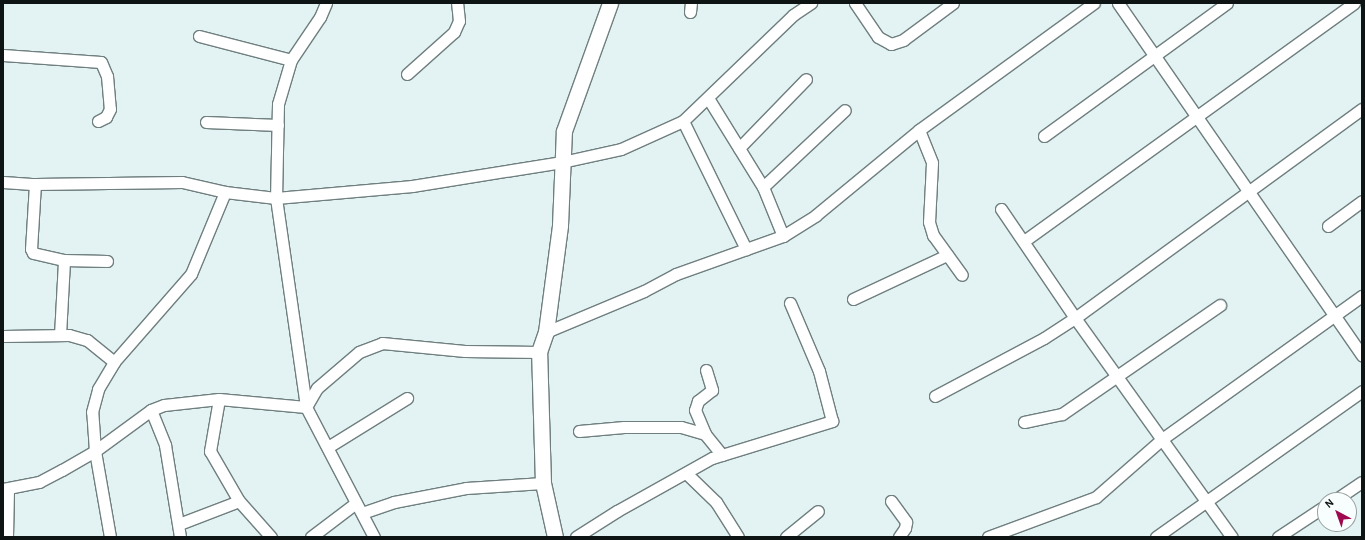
<!DOCTYPE html>
<style>
body{margin:0}
#map{position:relative;width:1365px;height:540px;overflow:hidden;background:#e3f3f3;font-family:"Alegreya Sans",sans-serif}
div>[style]{position:absolute}
.roads{filter:drop-shadow(1px 0 #6f7e7e) drop-shadow(-1px 0 #6f7e7e) drop-shadow(0 1px #6f7e7e) drop-shadow(0 -1px #6f7e7e)}
.street>*{height:11px;margin:-5.5px;padding:0 5.5px;transform-origin:5.5px;border-radius:5.5px;background:#fff}
.secondary>*{height:15px;margin:-7.5px;padding:0 7.5px;transform-origin:7.5px;border-radius:7.5px;background:#fff}
span{translate:-50% -50%;white-space:nowrap;text-align:center;line-height:1.15;-webkit-text-stroke:4px #f8fefe;paint-order:stroke}
.frame{position:absolute;inset:0;border:4px solid #0e1414;pointer-events:none}
.north{position:absolute;left:1317px;top:492px;width:40px;height:40px;box-sizing:border-box;background:#f8fefe;border:1px solid #9aa0a0;border-radius:50%;rotate:319deg;font-size:11px;font-weight:700;line-height:16px;text-align:center;color:#0e1414}
.north::after{content:'';display:block;margin:auto;width:14px;height:18px;background:#9f0950;clip-path:polygon(50% 0,100% 100%,50% 72%,0 100%)}
</style>
<div id="map">
<div class="roads">
<div class="street">
<div style="left:326px;top:3px;width:15px;rotate:113deg"></div>
<div style="left:320px;top:17px;width:52px;rotate:124deg"></div>
<div style="left:291px;top:60px;width:46px;rotate:106.5deg"></div>
<div style="left:278px;top:104px;width:94px;rotate:91.2deg"></div>
<div style="left:276px;top:198px;width:211px;rotate:81.8deg"></div>
<div style="left:306px;top:407px;width:147px;rotate:62.4deg"></div>
<div style="left:855px;top:3px;width:41px;rotate:55.9deg"></div>
<div style="left:878px;top:37px;width:15px;rotate:28deg"></div>
<div style="left:891px;top:44px;width:13px;rotate:-18deg"></div>
<div style="left:903px;top:40px;width:62px;rotate:-36.5deg"></div>
<div style="left:1118px;top:3px;width:429px;rotate:55.3deg"></div>
<div style="left:690px;top:12px;width:9px;rotate:-84deg"></div>
<div style="left:199px;top:36px;width:95px;rotate:14.6deg"></div>
<div style="left:3px;top:55px;width:98px;rotate:4.1deg"></div>
<div style="left:101px;top:62px;width:15px;rotate:67deg"></div>
<div style="left:107px;top:76px;width:33px;rotate:85deg"></div>
<div style="left:110px;top:109px;width:9px;rotate:117deg"></div>
<div style="left:106px;top:117px;width:9px;rotate:153deg"></div>
<div style="left:407px;top:74px;width:63px;rotate:-41.8deg"></div>
<div style="left:454px;top:32px;width:12px;rotate:-66deg"></div>
<div style="left:459px;top:21px;width:18px;rotate:-96deg"></div>
<div style="left:708px;top:98px;width:105px;rotate:58.3deg"></div>
<div style="left:763px;top:187px;width:53px;rotate:67.8deg"></div>
<div style="left:683px;top:121px;width:143px;rotate:63.8deg"></div>
<div style="left:206px;top:122px;width:72px;rotate:2.4deg"></div>
<div style="left:919px;top:130px;width:35px;rotate:68deg"></div>
<div style="left:932px;top:163px;width:59px;rotate:92.9deg"></div>
<div style="left:929px;top:222px;width:14px;rotate:73deg"></div>
<div style="left:933px;top:235px;width:49px;rotate:54.1deg"></div>
<div style="left:1044px;top:136px;width:226px;rotate:-36deg"></div>
<div style="left:739px;top:148px;width:96px;rotate:-45.8deg"></div>
<div style="left:3px;top:182px;width:32px;rotate:4deg"></div>
<div style="left:35px;top:184px;width:147px;rotate:-0.8deg"></div>
<div style="left:182px;top:182px;width:44px;rotate:13.1deg"></div>
<div style="left:225px;top:192px;width:51px;rotate:6.7deg"></div>
<div style="left:276px;top:198px;width:137px;rotate:-5deg"></div>
<div style="left:412px;top:186px;width:152px;rotate:-9.1deg"></div>
<div style="left:562px;top:162px;width:60px;rotate:-12.4deg"></div>
<div style="left:621px;top:149px;width:68px;rotate:-24.3deg"></div>
<div style="left:683px;top:121px;width:153px;rotate:-43.9deg"></div>
<div style="left:793px;top:15px;width:22px;rotate:-34deg"></div>
<div style="left:35px;top:184px;width:65px;rotate:93.5deg"></div>
<div style="left:31px;top:249px;width:4px;rotate:63deg"></div>
<div style="left:33px;top:253px;width:32px;rotate:13deg"></div>
<div style="left:64px;top:260px;width:43px;rotate:1.3deg"></div>
<div style="left:763px;top:187px;width:112px;rotate:-43.2deg"></div>
<div style="left:1001px;top:209px;width:132px;rotate:55.8deg"></div>
<div style="left:1075px;top:318px;width:269px;rotate:54.4deg"></div>
<div style="left:1328px;top:226px;width:42px;rotate:-36.3deg"></div>
<div style="left:1024px;top:241px;width:407px;rotate:-35.8deg"></div>
<div style="left:853px;top:299px;width:104px;rotate:-25.1deg"></div>
<div style="left:546px;top:332px;width:106px;rotate:-22.7deg"></div>
<div style="left:644px;top:291px;width:36px;rotate:-28deg"></div>
<div style="left:676px;top:274px;width:114px;rotate:-19.6deg"></div>
<div style="left:783px;top:236px;width:39px;rotate:-32deg"></div>
<div style="left:816px;top:215px;width:134px;rotate:-39.5deg"></div>
<div style="left:919px;top:130px;width:216px;rotate:-36deg"></div>
<div style="left:60px;top:335px;width:75px;rotate:-86.9deg"></div>
<div style="left:3px;top:336px;width:66px;rotate:-0.9deg"></div>
<div style="left:69px;top:335px;width:19px;rotate:16deg"></div>
<div style="left:87px;top:340px;width:35px;rotate:39deg"></div>
<div style="left:706px;top:370px;width:21px;rotate:73deg"></div>
<div style="left:712px;top:390px;width:18px;rotate:142deg"></div>
<div style="left:698px;top:401px;width:9px;rotate:108deg"></div>
<div style="left:695px;top:410px;width:26px;rotate:67deg"></div>
<div style="left:705px;top:434px;width:27px;rotate:51deg"></div>
<div style="left:935px;top:396px;width:123px;rotate:-28deg"></div>
<div style="left:1044px;top:338px;width:37px;rotate:-33deg"></div>
<div style="left:1075px;top:318px;width:355px;rotate:-36.1deg"></div>
<div style="left:219px;top:399px;width:53px;rotate:99.8deg"></div>
<div style="left:210px;top:451px;width:58px;rotate:59.9deg"></div>
<div style="left:239px;top:501px;width:48px;rotate:48.4deg"></div>
<div style="left:151px;top:410px;width:38px;rotate:68deg"></div>
<div style="left:165px;top:445px;width:93px;rotate:80.7deg"></div>
<div style="left:1024px;top:422px;width:39px;rotate:-12deg"></div>
<div style="left:1062px;top:414px;width:192px;rotate:-34.6deg"></div>
<div style="left:579px;top:431px;width:45px;rotate:-5.1deg"></div>
<div style="left:624px;top:427px;width:57px"></div>
<div style="left:681px;top:427px;width:25px;rotate:16deg"></div>
<div style="left:328px;top:447px;width:93px;rotate:-31.8deg"></div>
<div style="left:686px;top:473px;width:42px;rotate:44deg"></div>
<div style="left:716px;top:502px;width:41px;rotate:57.8deg"></div>
<div style="left:3px;top:489px;width:37px;rotate:-11deg"></div>
<div style="left:39px;top:482px;width:26px;rotate:-28deg"></div>
<div style="left:62px;top:470px;width:38px;rotate:-30deg"></div>
<div style="left:95px;top:451px;width:69px;rotate:-36.2deg"></div>
<div style="left:151px;top:410px;width:14px;rotate:-21deg"></div>
<div style="left:164px;top:405px;width:55px;rotate:-6.2deg"></div>
<div style="left:219px;top:399px;width:87px;rotate:5.3deg"></div>
<div style="left:306px;top:407px;width:22px;rotate:-60deg"></div>
<div style="left:317px;top:388px;width:55px;rotate:-40.6deg"></div>
<div style="left:359px;top:352px;width:25px;rotate:-21deg"></div>
<div style="left:382px;top:343px;width:83px;rotate:5.5deg"></div>
<div style="left:465px;top:351px;width:74px;rotate:0.8deg"></div>
<div style="left:1335px;top:500px;width:32px;rotate:-34deg"></div>
<div style="left:891px;top:501px;width:26px;rotate:54deg"></div>
<div style="left:906px;top:522px;width:6px;rotate:99deg"></div>
<div style="left:905px;top:528px;width:11px;rotate:124deg"></div>
<div style="left:362px;top:513px;width:34px;rotate:-19deg"></div>
<div style="left:394px;top:502px;width:73px;rotate:-11deg"></div>
<div style="left:466px;top:488px;width:77px;rotate:-3.7deg"></div>
<div style="left:179px;top:524px;width:64px;rotate:-21deg"></div>
<div style="left:7px;top:537px;width:48px;rotate:-88.8deg"></div>
<div style="left:110px;top:537px;width:87px;rotate:-99.9deg"></div>
<div style="left:95px;top:451px;width:39px;rotate:-94deg"></div>
<div style="left:92px;top:412px;width:24px;rotate:-75deg"></div>
<div style="left:98px;top:389px;width:31px;rotate:-59deg"></div>
<div style="left:114px;top:362px;width:117px;rotate:-48.8deg"></div>
<div style="left:191px;top:274px;width:89px;rotate:-67.5deg"></div>
<div style="left:311px;top:537px;width:56px;rotate:-37.1deg"></div>
<div style="left:576px;top:537px;width:49px;rotate:-32.4deg"></div>
<div style="left:617px;top:511px;width:109px;rotate:-29.2deg"></div>
<div style="left:712px;top:458px;width:126px;rotate:-17.1deg"></div>
<div style="left:832px;top:421px;width:52px;rotate:-104.6deg"></div>
<div style="left:819px;top:371px;width:74px;rotate:-113.1deg"></div>
<div style="left:786px;top:537px;width:41px;rotate:-39.1deg"></div>
<div style="left:988px;top:537px;width:115px;rotate:-20.3deg"></div>
<div style="left:1096px;top:497px;width:88px;rotate:-41.3deg"></div>
<div style="left:1162px;top:439px;width:246px;rotate:-35.6deg"></div>
<div style="left:1156px;top:537px;width:252px;rotate:-35.3deg"></div>
<div style="left:1278px;top:537px;width:56px;rotate:-33.4deg"></div>
</div>
<div class="secondary">
<div style="left:555px;top:537px;width:55px;rotate:-102.5deg"></div>
<div style="left:543px;top:483px;width:131px;rotate:-91.7deg"></div>
<div style="left:539px;top:352px;width:21px;rotate:-71deg"></div>
<div style="left:546px;top:332px;width:108px;rotate:-82.5deg"></div>
<div style="left:560px;top:225px;width:94px;rotate:-87.6deg"></div>
<div style="left:564px;top:131px;width:136px;rotate:-70.2deg"></div>
</div>
</div>
<div class="frame"></div>
<div class="north">N</div>
</div>
